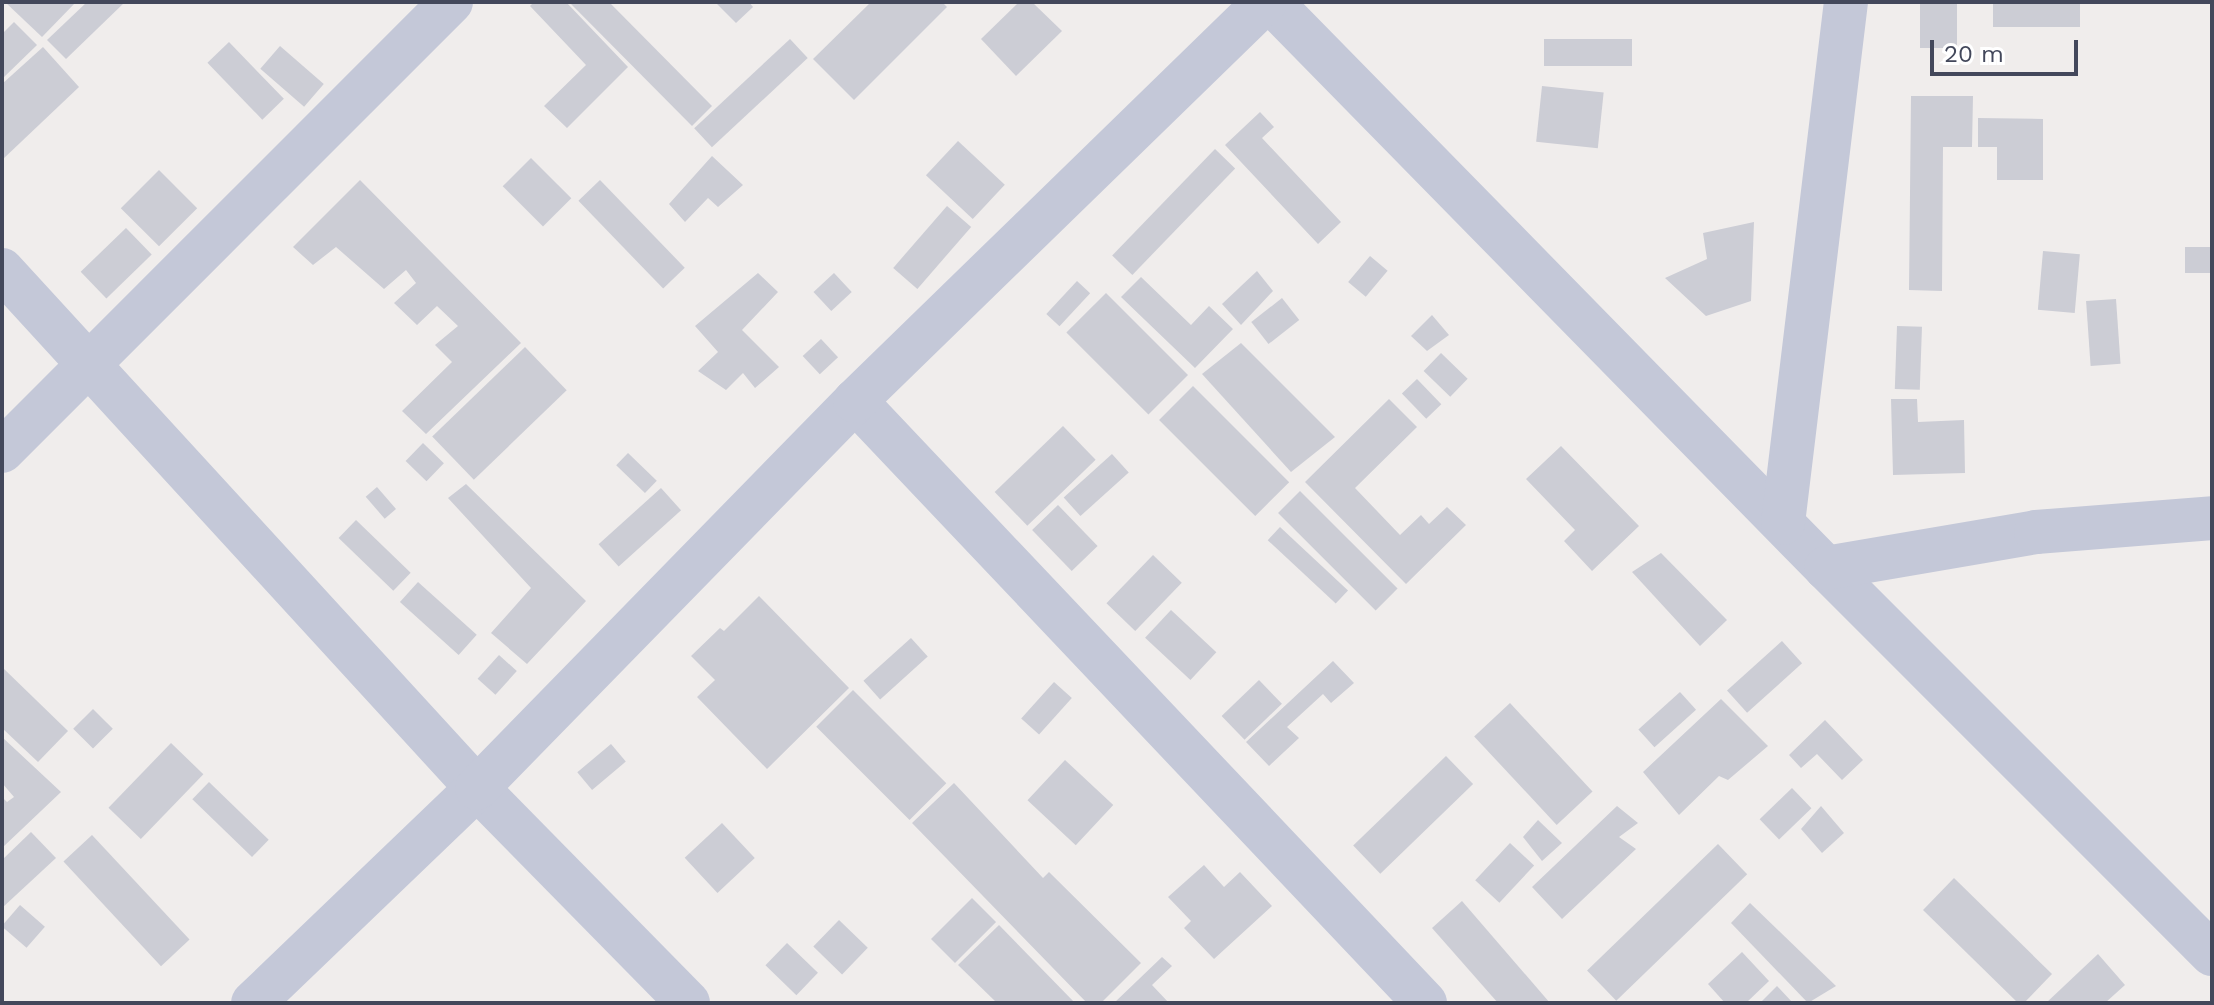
<!DOCTYPE html>
<style>
body{margin:0}
#map{position:relative;width:2214px;height:1005px;overflow:hidden;background:#f0edec;font-family:"Work Sans",sans-serif}
div>[style]{position:absolute}
.building>*{inset:0;background:#cccdd5;transform-origin:0 0}
.minor>*{height:44px;margin:-22px;padding:0 22px;transform-origin:22px;border-radius:22px;background:#c4c8d8}
span{translate:-50% -50%;white-space:nowrap;text-align:center;line-height:1.15;-webkit-text-stroke:7px #fff;paint-order:stroke}
.frame{position:absolute;inset:0;border:4px solid #43485b;pointer-events:none}
.scale{position:absolute;left:1930px;top:40px;width:148px;height:36px;box-sizing:border-box;border:4px solid #43485b;border-top:0;padding-left:10px;font-size:24px;line-height:28px;white-space:nowrap;color:#43485b;-webkit-text-stroke:6px #fff;paint-order:stroke}
</style>
<div id="map">
<div class="building">
<div style="clip-path:polygon(5px 2px,76px 2px,42px 37px)"></div>
<div style="clip-path:polygon(87px 2px,125px 2px,66px 59px,47px 40px)"></div>
<div style="clip-path:polygon(534px 2px,566px 2px,628px 67px,567px 128px,544px 106px,586px 65px,530px 6px)"></div>
<div style="clip-path:polygon(569px 2px,609px 2px,712px 106px,692px 126px)"></div>
<div style="clip-path:polygon(715px 2px,749px 2px,753px 7px,736px 23px)"></div>
<div style="clip-path:polygon(871px 2px,942px 2px,947px 7px,854px 100px,813px 59px)"></div>
<div style="clip-path:polygon(1019px 2px,1032px 2px,1062px 31px,1016px 76px,981px 39px)"></div>
<div style="left:1920px;top:2px;width:37px;height:46px"></div>
<div style="left:1993px;top:2px;width:87px;height:25px"></div>
<div style="clip-path:polygon(14px 22px,37px 45px,2px 79px,2px 34px)"></div>
<div style="left:790px;top:39px;width:26px;height:131px;rotate:47deg"></div>
<div style="left:1544px;top:39px;width:88px;height:27px"></div>
<div style="left:229px;top:42px;width:79px;height:30px;rotate:46deg"></div>
<div style="left:280px;top:46px;width:58px;height:30px;rotate:41deg"></div>
<div style="clip-path:polygon(43px 47px,79px 87px,2px 160px,2px 84px)"></div>
<div style="left:1542px;top:86px;width:62px;height:56px;rotate:6deg"></div>
<div style="clip-path:polygon(1911px 96px,1973px 96px,1972px 147px,1943px 147px,1942px 291px,1909px 290px)"></div>
<div style="clip-path:polygon(1260px 112px,1274px 127px,1262px 138px,1341px 222px,1318px 244px,1225px 145px)"></div>
<div style="clip-path:polygon(1978px 118px,2043px 119px,2043px 180px,1997px 180px,1997px 147px,1978px 147px)"></div>
<div style="left:958px;top:141px;width:64px;height:47px;rotate:43deg"></div>
<div style="left:1215px;top:149px;width:28px;height:148px;rotate:44deg"></div>
<div style="clip-path:polygon(712px 156px,743px 185px,718px 207px,708px 198px,685px 222px,669px 204px)"></div>
<div style="left:531px;top:158px;width:57px;height:40px;rotate:45deg"></div>
<div style="left:159px;top:170px;width:54px;height:54px;rotate:45deg"></div>
<div style="clip-path:polygon(360px 180px,521px 343px,426px 434px,402px 411px,452px 362px,435px 345px,458px 326px,437px 306px,417px 325px,394px 303px,416px 283px,406px 270px,384px 289px,336px 247px,313px 265px,293px 247px)"></div>
<div style="left:600px;top:180px;width:122px;height:30px;rotate:46deg"></div>
<div style="left:947px;top:206px;width:32px;height:82px;rotate:41deg"></div>
<div style="clip-path:polygon(1754px 222px,1751px 301px,1706px 316px,1665px 278px,1707px 259px,1703px 233px)"></div>
<div style="left:126px;top:228px;width:37px;height:63px;rotate:46deg"></div>
<div style="left:2185px;top:247px;width:27px;height:26px"></div>
<div style="left:2043px;top:251px;width:37px;height:59px;rotate:5deg"></div>
<div style="left:1370px;top:256px;width:23px;height:34px;rotate:40deg"></div>
<div style="clip-path:polygon(1257px 271px,1273px 291px,1241px 325px,1222px 304px)"></div>
<div style="clip-path:polygon(758px 273px,778px 292px,742px 330px,779px 367px,755px 388px,743px 373px,726px 390px,698px 371px,718px 352px,695px 326px)"></div>
<div style="left:834px;top:273px;width:26px;height:28px;rotate:47deg"></div>
<div style="clip-path:polygon(1141px 277px,1191px 325px,1209px 306px,1233px 329px,1195px 368px,1121px 297px)"></div>
<div style="left:1077px;top:281px;width:18px;height:45px;rotate:43deg"></div>
<div style="left:1106px;top:293px;width:116px;height:56px;rotate:45deg"></div>
<div style="left:1282px;top:298px;width:28px;height:39px;rotate:52deg"></div>
<div style="left:2116px;top:299px;width:65px;height:30px;rotate:86deg"></div>
<div style="clip-path:polygon(1432px 315px,1449px 335px,1427px 351px,1411px 336px)"></div>
<div style="left:1897px;top:326px;width:25px;height:63px;rotate:2deg"></div>
<div style="left:821px;top:339px;width:25px;height:25px;rotate:47deg"></div>
<div style="clip-path:polygon(1241px 343px,1335px 437px,1291px 472px,1202px 374px)"></div>
<div style="left:525px;top:347px;width:60px;height:129px;rotate:46deg"></div>
<div style="left:1441px;top:353px;width:37px;height:25px;rotate:44deg"></div>
<div style="left:1417px;top:379px;width:35px;height:21px;rotate:46deg"></div>
<div style="left:1193px;top:386px;width:136px;height:48px;rotate:45deg"></div>
<div style="clip-path:polygon(1389px 399px,1417px 427px,1355px 488px,1400px 535px,1421px 515px,1429px 524px,1447px 507px,1466px 525px,1406px 584px,1305px 482px)"></div>
<div style="clip-path:polygon(1891px 399px,1917px 399px,1918px 422px,1964px 420px,1965px 473px,1893px 475px)"></div>
<div style="left:1063px;top:426px;width:47px;height:95px;rotate:46deg"></div>
<div style="left:423px;top:443px;width:29px;height:25px;rotate:44deg"></div>
<div style="clip-path:polygon(1561px 446px,1639px 526px,1592px 571px,1564px 541px,1575px 530px,1526px 479px)"></div>
<div style="left:628px;top:453px;width:40px;height:17px;rotate:44deg"></div>
<div style="left:1112px;top:454px;width:25px;height:65px;rotate:48deg"></div>
<div style="clip-path:polygon(466px 484px,586px 601px,527px 664px,491px 633px,531px 588px,448px 498px)"></div>
<div style="left:377px;top:487px;width:29px;height:15px;rotate:49deg"></div>
<div style="left:661px;top:488px;width:30px;height:84px;rotate:48deg"></div>
<div style="left:1300px;top:491px;width:138px;height:31px;rotate:45deg"></div>
<div style="left:1058px;top:505px;width:57px;height:36px;rotate:46deg"></div>
<div style="left:356px;top:520px;width:76px;height:25px;rotate:44deg"></div>
<div style="left:1280px;top:527px;width:93px;height:18px;rotate:43deg"></div>
<div style="clip-path:polygon(1661px 553px,1727px 620px,1700px 646px,1632px 572px)"></div>
<div style="left:1153px;top:555px;width:40px;height:67px;rotate:44deg"></div>
<div style="left:418px;top:582px;width:79px;height:27px;rotate:42deg"></div>
<div style="clip-path:polygon(759px 596px,849px 688px,767px 769px,697px 697px,715px 680px,691px 656px,720px 628px,724px 631px)"></div>
<div style="left:1171px;top:610px;width:62px;height:38px;rotate:43deg"></div>
<div style="left:911px;top:638px;width:25px;height:64px;rotate:48deg"></div>
<div style="left:1782px;top:641px;width:30px;height:74px;rotate:48deg"></div>
<div style="left:499px;top:655px;width:24px;height:32px;rotate:42deg"></div>
<div style="clip-path:polygon(1333px 661px,1354px 683px,1331px 703px,1323px 694px,1287px 727px,1299px 738px,1269px 766px,1246px 742px)"></div>
<div style="clip-path:polygon(2px 667px,68px 731px,38px 762px,2px 728px)"></div>
<div style="left:1259px;top:680px;width:33px;height:52px;rotate:46deg"></div>
<div style="left:1054px;top:682px;width:24px;height:49px;rotate:42deg"></div>
<div style="left:853px;top:690px;width:132px;height:52px;rotate:45deg"></div>
<div style="left:1680px;top:692px;width:24px;height:56px;rotate:48deg"></div>
<div style="clip-path:polygon(1721px 699px,1768px 746px,1728px 780px,1719px 776px,1679px 815px,1643px 772px)"></div>
<div style="left:1510px;top:703px;width:121px;height:49px;rotate:47deg"></div>
<div style="left:93px;top:709px;width:28px;height:28px;rotate:45deg"></div>
<div style="clip-path:polygon(1825px 720px,1863px 760px,1842px 780px,1817px 754px,1801px 768px,1789px 755px)"></div>
<div style="clip-path:polygon(2px 737px,61px 792px,2px 848px,2px 797px,7px 802px,14px 797px,2px 783px)"></div>
<div style="left:171px;top:743px;width:45px;height:90px;rotate:44deg"></div>
<div style="left:611px;top:744px;width:23px;height:44px;rotate:50deg"></div>
<div style="left:1446px;top:756px;width:39px;height:129px;rotate:46deg"></div>
<div style="left:1065px;top:760px;width:66px;height:55px;rotate:43deg"></div>
<div style="left:209px;top:782px;width:83px;height:24px;rotate:44deg"></div>
<div style="clip-path:polygon(954px 783px,1043px 878px,1049px 872px,1141px 963px,1101px 1003px,1087px 1003px,912px 823px)"></div>
<div style="left:1792px;top:788px;width:28px;height:45px;rotate:46deg"></div>
<div style="clip-path:polygon(1617px 806px,1638px 823px,1619px 837px,1636px 849px,1562px 919px,1532px 887px)"></div>
<div style="clip-path:polygon(1821px 806px,1844px 833px,1822px 853px,1801px 829px)"></div>
<div style="clip-path:polygon(1538px 820px,1562px 843px,1542px 861px,1523px 837px)"></div>
<div style="left:722px;top:823px;width:48px;height:51px;rotate:47deg"></div>
<div style="clip-path:polygon(31px 832px,56px 858px,2px 908px,2px 860px)"></div>
<div style="left:92px;top:835px;width:143px;height:39px;rotate:47deg"></div>
<div style="left:1510px;top:843px;width:33px;height:51px;rotate:43deg"></div>
<div style="left:1718px;top:844px;width:42px;height:182px;rotate:46deg"></div>
<div style="clip-path:polygon(1204px 865px,1224px 887px,1240px 872px,1272px 906px,1214px 959px,1184px 928px,1191px 921px,1168px 897px)"></div>
<div style="clip-path:polygon(1954px 878px,2052px 974px,2024px 1003px,2018px 1003px,1923px 910px)"></div>
<div style="left:972px;top:898px;width:34px;height:58px;rotate:45deg"></div>
<div style="clip-path:polygon(1462px 901px,1550px 1003px,1498px 1003px,1432px 928px)"></div>
<div style="clip-path:polygon(1750px 903px,1836px 986px,1808px 1003px,1731px 923px)"></div>
<div style="left:20px;top:905px;width:33px;height:28px;rotate:41deg"></div>
<div style="left:839px;top:920px;width:40px;height:37px;rotate:44deg"></div>
<div style="clip-path:polygon(999px 925px,1075px 1003px,997px 1003px,958px 965px)"></div>
<div style="left:787px;top:943px;width:43px;height:31px;rotate:44deg"></div>
<div style="clip-path:polygon(1742px 952px,1769px 981px,1746px 1003px,1725px 1003px,1708px 984px)"></div>
<div style="clip-path:polygon(2098px 954px,2125px 985px,2105px 1003px,2046px 1003px)"></div>
<div style="clip-path:polygon(1162px 957px,1172px 966px,1152px 985px,1169px 1003px,1114px 1003px)"></div>
<div style="clip-path:polygon(1777px 986px,1793px 1003px,1760px 1003px)"></div>
</div>
<div class="minor">
<div style="left:1271px;top:2px;width:793px;rotate:45.56deg"></div>
<div style="left:1826px;top:568px;width:546px;rotate:45deg"></div>
<div style="left:2px;top:270px;width:703px;rotate:47.48deg"></div>
<div style="left:477px;top:788px;width:301px;rotate:45.5deg"></div>
<div style="left:855px;top:401px;width:829px;rotate:46.56deg"></div>
<div style="left:2px;top:451px;width:635px;rotate:-45deg"></div>
<div style="left:1783px;top:523px;width:525px;rotate:-83.11deg"></div>
<div style="left:1826px;top:568px;width:213px;rotate:-9.7deg"></div>
<div style="left:2036px;top:532px;width:177px;rotate:-4.5deg"></div>
<div style="left:253px;top:1003px;width:310px;rotate:-43.8deg"></div>
<div style="left:477px;top:788px;width:541px;rotate:-45.67deg"></div>
<div style="left:855px;top:401px;width:572px;rotate:-44.22deg"></div>
</div>
<div class="frame"></div>
<div class="scale">20 m</div>
</div>
